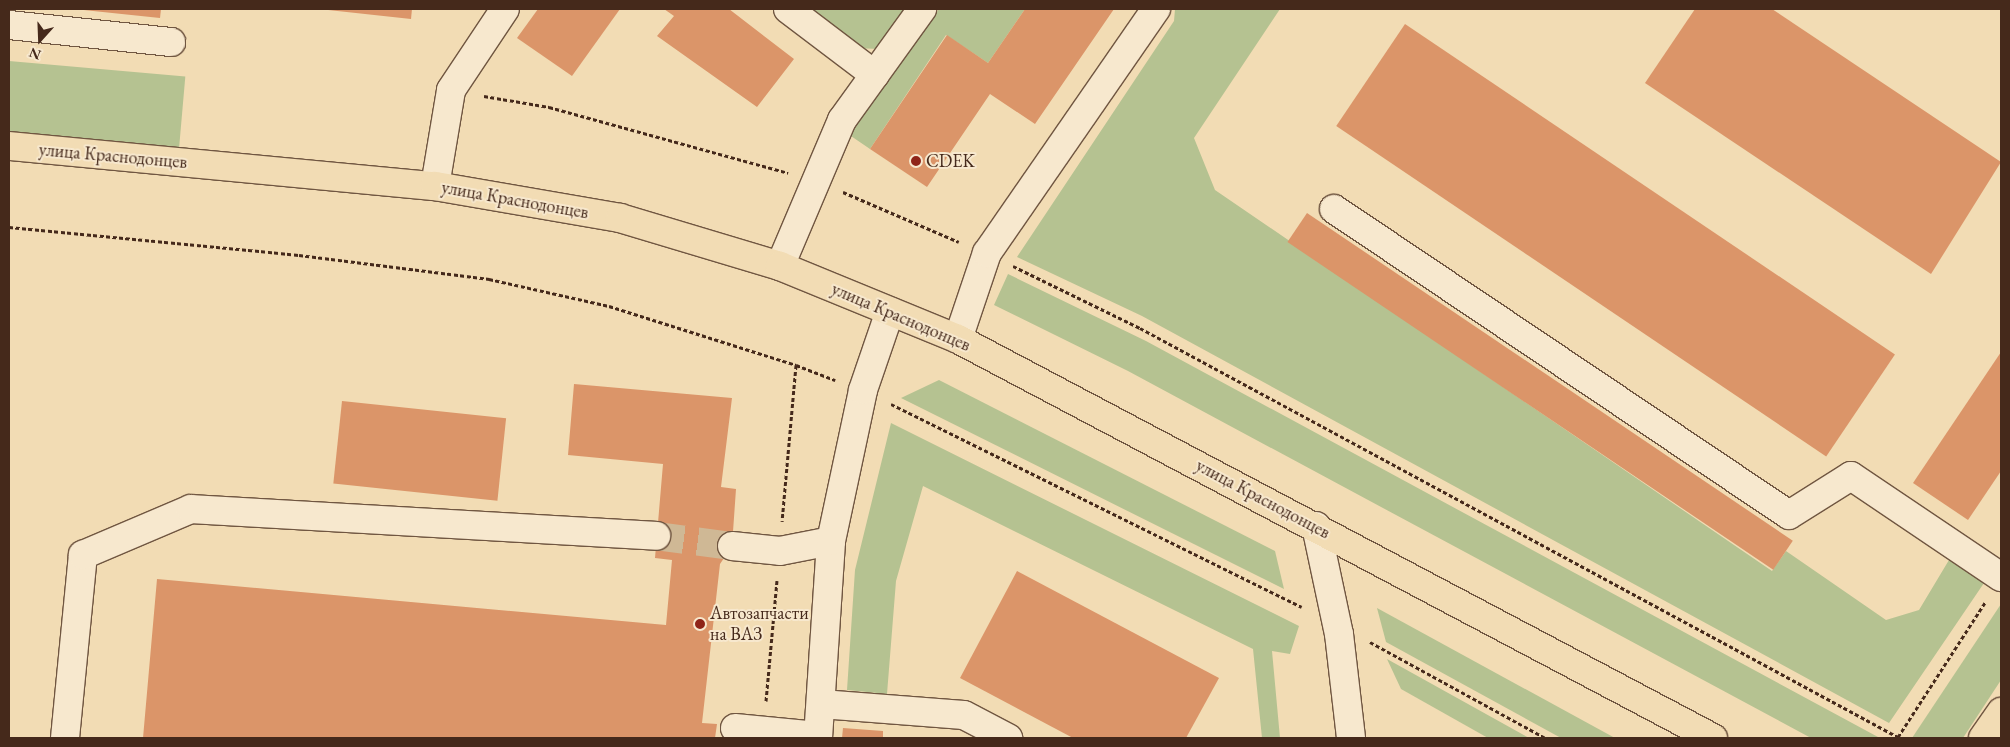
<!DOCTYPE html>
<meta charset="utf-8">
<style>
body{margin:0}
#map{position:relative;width:2010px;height:747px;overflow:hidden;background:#f2dcb4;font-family:"EB Garamond",serif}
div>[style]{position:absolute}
.green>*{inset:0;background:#b5c291;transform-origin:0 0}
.building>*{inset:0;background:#db9569;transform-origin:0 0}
.minor-tunnel>*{height:28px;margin-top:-14px;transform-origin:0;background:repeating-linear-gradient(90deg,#cfb895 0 28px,transparent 0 42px)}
.path>*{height:3px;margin-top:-1.5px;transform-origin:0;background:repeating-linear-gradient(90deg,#45291b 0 4px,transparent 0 6.5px)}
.roads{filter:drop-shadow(1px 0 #705641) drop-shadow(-1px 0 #705641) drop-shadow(0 1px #705641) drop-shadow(0 -1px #705641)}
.minor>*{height:28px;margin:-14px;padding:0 14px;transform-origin:14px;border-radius:14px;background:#f7e8ce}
.major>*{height:28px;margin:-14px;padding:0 14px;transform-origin:14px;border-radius:14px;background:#f2dcb4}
.dots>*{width:14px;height:14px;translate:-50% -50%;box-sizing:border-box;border:2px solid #f7e8ce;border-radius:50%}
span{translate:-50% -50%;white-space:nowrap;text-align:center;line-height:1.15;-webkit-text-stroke:4px #f7e8ce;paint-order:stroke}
.street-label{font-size:18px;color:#45291b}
.poi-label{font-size:18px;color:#45291b}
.left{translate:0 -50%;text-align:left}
.frame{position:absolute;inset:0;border:10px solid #45291b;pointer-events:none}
.north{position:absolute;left:15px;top:15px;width:50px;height:50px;-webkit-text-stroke:4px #f7e8ce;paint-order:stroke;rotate:200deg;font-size:14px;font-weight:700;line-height:20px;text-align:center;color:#45291b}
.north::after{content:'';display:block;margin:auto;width:18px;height:22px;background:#45291b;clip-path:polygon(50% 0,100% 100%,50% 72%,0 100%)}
</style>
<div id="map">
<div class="green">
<div style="clip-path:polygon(802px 9px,907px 9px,879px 49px,854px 48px)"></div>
<div style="clip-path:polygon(939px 9px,1025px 9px,988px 63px,946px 35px,870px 149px,848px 134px)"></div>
<div style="clip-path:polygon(1175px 9px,1280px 9px,1194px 138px,1215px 190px,1772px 571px,1786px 551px,1886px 620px,1919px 610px,1949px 560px,1984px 583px,1889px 723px,1142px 316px,1017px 257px,1174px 21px)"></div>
<div style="left:9px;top:61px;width:177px;height:73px;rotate:5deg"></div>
<div style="clip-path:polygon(1008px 274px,1146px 341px,1878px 737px,1811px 738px,1128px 371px,994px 305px)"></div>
<div style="clip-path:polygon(939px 380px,1275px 551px,1284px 589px,901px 398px)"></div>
<div style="clip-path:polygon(891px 423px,1299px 626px,1290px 654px,1272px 651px,1280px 738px,1262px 738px,1253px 649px,923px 486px,896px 581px,887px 694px,847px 690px,855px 570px)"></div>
<div style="clip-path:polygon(2001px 604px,2001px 680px,1963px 738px,1912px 738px)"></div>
<div style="clip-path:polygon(1377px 608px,1615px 738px,1561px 738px,1386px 642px)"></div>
<div style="clip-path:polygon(1387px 659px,1529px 738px,1488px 738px,1401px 689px)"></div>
</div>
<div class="building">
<div style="clip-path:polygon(74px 9px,161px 9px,160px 18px)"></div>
<div style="clip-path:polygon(319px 9px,412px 9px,411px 19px)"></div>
<div style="clip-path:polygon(538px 9px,620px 9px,572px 76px,517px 38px)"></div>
<div style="clip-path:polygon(664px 9px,729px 9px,794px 59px,757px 107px,657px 36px,674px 16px)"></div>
<div style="clip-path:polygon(1025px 9px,1114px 9px,1035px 124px,990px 94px,927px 187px,870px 149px,947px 35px,988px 63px)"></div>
<div style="clip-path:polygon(1695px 9px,1772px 9px,2001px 162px,1931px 274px,1645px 83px)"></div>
<div style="left:1405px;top:24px;width:591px;height:123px;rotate:34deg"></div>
<div style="left:1307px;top:213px;width:586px;height:35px;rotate:34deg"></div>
<div style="clip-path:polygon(2001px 352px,2001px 471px,1968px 520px,1913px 483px)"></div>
<div style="clip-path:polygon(574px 384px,732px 398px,721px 487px,736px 489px,732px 546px,720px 564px,702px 723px,717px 724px,715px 738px,143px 738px,157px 579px,666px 625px,672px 560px,655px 558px,663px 464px,568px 455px)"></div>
<div style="left:342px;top:401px;width:165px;height:83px;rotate:6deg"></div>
<div style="clip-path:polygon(1017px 571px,1219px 678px,1186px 738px,1073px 738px,960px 678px)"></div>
<div style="clip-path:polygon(843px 728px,883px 731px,883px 738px,842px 738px)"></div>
</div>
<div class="minor-tunnel">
<div style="left:656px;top:536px;width:77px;rotate:7.5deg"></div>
</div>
<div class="path">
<div style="left:484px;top:96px;width:66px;rotate:9.6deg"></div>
<div style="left:549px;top:107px;width:248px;rotate:15.4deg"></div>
<div style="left:843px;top:192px;width:126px;rotate:23.3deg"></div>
<div style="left:9px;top:227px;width:291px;rotate:5.5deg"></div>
<div style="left:299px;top:255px;width:192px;rotate:7.2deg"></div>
<div style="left:489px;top:279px;width:123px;rotate:12.7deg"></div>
<div style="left:609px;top:306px;width:196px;rotate:17.5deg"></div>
<div style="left:796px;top:365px;width:157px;rotate:95.1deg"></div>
<div style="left:1013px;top:266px;width:141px;rotate:26deg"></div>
<div style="left:1140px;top:328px;width:861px;rotate:28.35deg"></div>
<div style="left:1898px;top:737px;width:162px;rotate:-57.1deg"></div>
<div style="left:796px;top:365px;width:42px;rotate:21deg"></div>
<div style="left:891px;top:404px;width:458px;rotate:26.3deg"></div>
<div style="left:1370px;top:642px;width:200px;rotate:28.7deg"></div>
<div style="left:766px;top:701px;width:121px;rotate:-84.8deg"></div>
</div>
<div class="roads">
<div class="minor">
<div style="left:788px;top:9px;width:109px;rotate:37.2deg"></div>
<div style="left:9px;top:25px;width:163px;rotate:6deg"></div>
<div style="left:435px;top:186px;width:97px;rotate:-80.5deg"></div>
<div style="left:451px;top:90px;width:97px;rotate:-56.3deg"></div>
<div style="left:1334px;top:209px;width:548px;rotate:33.92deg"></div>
<div style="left:1789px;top:515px;width:73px;rotate:-32.2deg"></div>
<div style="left:1851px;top:476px;width:181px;rotate:34deg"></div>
<div style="left:780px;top:266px;width:159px;rotate:-67deg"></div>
<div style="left:842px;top:120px;width:137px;rotate:-54.2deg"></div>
<div style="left:958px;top:339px;width:91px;rotate:-71.4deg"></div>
<div style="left:987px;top:253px;width:297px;rotate:-55.3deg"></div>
<div style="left:1316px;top:526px;width:110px;rotate:78deg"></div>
<div style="left:1339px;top:634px;width:105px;rotate:83.4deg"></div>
<div style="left:732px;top:546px;width:48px;rotate:5.9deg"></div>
<div style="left:780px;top:551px;width:52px;rotate:-11.1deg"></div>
<div style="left:821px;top:704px;width:143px;rotate:4.4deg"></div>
<div style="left:964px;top:715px;width:50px;rotate:27.6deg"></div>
<div style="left:735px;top:728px;width:83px;rotate:5.5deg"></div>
<div style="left:65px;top:738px;width:184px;rotate:-84.4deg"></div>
<div style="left:83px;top:555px;width:117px;rotate:-23.1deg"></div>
<div style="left:191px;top:509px;width:466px;rotate:3.3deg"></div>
<div style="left:818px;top:738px;width:197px;rotate:-86.2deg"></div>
<div style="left:831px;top:541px;width:154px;rotate:-78deg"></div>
<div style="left:863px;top:390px;width:83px;rotate:-71.1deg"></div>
</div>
<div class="major">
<div style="left:9px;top:146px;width:428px;rotate:5.4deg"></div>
<div style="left:435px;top:186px;width:188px;rotate:9.8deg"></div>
<div style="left:620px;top:218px;width:167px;rotate:16.7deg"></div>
<div style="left:780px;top:266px;width:192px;rotate:22.3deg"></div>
<div style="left:958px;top:339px;width:854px;rotate:27.86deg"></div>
<div style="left:1983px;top:738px;width:32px;rotate:-55deg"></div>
</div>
</div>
<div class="dots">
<div style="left:916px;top:161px;background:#8f2418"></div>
<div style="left:700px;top:624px;background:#8f2418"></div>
</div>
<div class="street-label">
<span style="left:113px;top:156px;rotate:5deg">улица Краснодонцев</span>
<span style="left:515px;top:200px;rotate:10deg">улица Краснодонцев</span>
<span style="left:901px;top:317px;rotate:23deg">улица Краснодонцев</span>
<span style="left:1263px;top:499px;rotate:28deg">улица Краснодонцев</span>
</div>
<div class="poi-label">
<span class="left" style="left:926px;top:161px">CDEK</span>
<span class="left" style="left:710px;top:624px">Автозапчасти<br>на ВАЗ</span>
</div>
<div class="frame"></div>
<div class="north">N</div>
</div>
